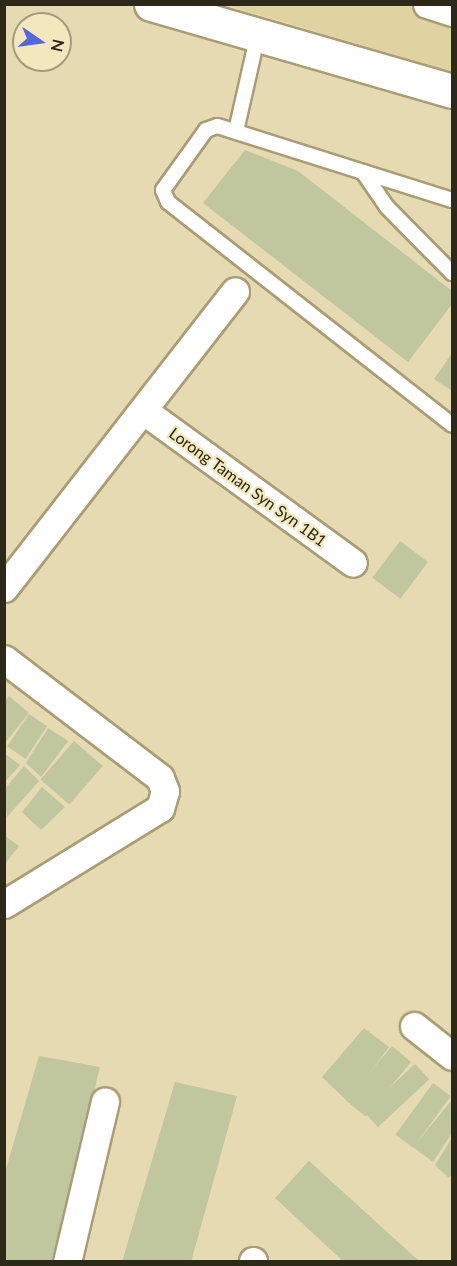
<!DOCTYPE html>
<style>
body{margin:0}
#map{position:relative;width:457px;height:1266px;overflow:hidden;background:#e5dab1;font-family:Lato,sans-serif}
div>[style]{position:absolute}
.built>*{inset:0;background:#e0d3a2}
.building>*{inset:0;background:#c0c69d;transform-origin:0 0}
.roads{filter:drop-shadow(2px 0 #a89d76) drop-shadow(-2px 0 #a89d76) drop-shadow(0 2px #a89d76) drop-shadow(0 -2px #a89d76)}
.service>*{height:14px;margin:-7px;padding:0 7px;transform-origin:7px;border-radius:7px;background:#fff}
.minor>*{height:27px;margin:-13.5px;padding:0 13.5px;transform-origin:13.5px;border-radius:13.5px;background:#fff}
.tertiary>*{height:33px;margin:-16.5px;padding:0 16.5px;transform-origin:16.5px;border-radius:16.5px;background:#fff}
span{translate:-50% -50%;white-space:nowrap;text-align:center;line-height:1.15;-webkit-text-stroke:4.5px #f3e7be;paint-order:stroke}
.street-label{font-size:16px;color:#2d2919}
.frame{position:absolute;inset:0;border:6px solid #2d2919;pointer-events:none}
.north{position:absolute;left:12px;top:12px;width:60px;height:60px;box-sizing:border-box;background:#f3e7be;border:2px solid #a49b7c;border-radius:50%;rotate:103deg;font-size:16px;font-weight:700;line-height:24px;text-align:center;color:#2d2919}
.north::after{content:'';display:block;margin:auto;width:21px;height:27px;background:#5866dd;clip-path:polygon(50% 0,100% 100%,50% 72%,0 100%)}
</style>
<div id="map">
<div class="built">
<div style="clip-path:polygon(227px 5px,452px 5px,452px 72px)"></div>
</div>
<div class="building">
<div style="clip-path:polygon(245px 150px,298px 171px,452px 291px,452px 304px,408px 362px,203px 203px)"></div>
<div style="clip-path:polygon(452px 353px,452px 391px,434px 379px)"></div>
<div style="left:400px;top:541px;width:35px;height:46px;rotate:37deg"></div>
<div style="clip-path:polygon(9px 696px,29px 713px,4px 744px,4px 703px)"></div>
<div style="left:29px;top:714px;width:22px;height:39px;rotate:34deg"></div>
<div style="clip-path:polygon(48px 728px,68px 741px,41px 777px,26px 763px)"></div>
<div style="left:74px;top:741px;width:38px;height:51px;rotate:41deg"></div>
<div style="clip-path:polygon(4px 753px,20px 765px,4px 783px)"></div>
<div style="clip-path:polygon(24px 766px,39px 781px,7px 817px,4px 790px)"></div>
<div style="clip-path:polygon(42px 787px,65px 807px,41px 830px,22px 812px)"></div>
<div style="clip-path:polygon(4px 835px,19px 846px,4px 865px)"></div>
<div style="clip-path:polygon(364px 1028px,389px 1047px,348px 1102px,322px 1077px)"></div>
<div style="left:392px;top:1046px;width:25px;height:71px;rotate:40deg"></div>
<div style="clip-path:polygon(39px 1056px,100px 1067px,51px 1262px,4px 1262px,4px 1176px)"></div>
<div style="left:415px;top:1064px;width:21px;height:70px;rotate:47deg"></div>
<div style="clip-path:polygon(175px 1082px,237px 1096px,191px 1262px,122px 1262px)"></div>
<div style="left:433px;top:1083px;width:22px;height:64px;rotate:36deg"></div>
<div style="clip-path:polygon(452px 1100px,452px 1133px,433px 1162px,413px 1147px)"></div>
<div style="clip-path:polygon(452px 1138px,452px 1174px,449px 1178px,435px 1165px)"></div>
<div style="clip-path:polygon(309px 1161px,420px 1262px,344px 1262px,275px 1198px)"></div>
</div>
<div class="roads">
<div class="service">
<div style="left:236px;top:131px;width:99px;rotate:-77.2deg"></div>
<div style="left:363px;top:172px;width:42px;rotate:55.6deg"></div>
<div style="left:387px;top:207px;width:93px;rotate:45.4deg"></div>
<div style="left:452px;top:200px;width:246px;rotate:-162.5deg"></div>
<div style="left:217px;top:126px;width:12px;rotate:160deg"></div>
<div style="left:206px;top:130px;width:74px;rotate:125.6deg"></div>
<div style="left:163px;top:190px;width:13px;rotate:67deg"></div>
<div style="left:168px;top:202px;width:361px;rotate:38.1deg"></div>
</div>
<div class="minor">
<div style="left:427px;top:4px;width:26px;rotate:18deg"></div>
<div style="left:144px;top:411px;width:258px;rotate:36deg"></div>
<div style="left:4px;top:588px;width:376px;rotate:-52.1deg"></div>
<div style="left:4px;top:659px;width:196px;rotate:37.3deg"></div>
<div style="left:160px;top:778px;width:14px;rotate:69deg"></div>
<div style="left:165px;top:791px;width:18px;rotate:106deg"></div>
<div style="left:160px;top:808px;width:183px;rotate:148.4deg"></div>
<div style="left:414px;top:1026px;width:48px;rotate:38.3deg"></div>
<div style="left:253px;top:1261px;width:1px;rotate:90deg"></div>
<div style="left:67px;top:1262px;width:165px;rotate:-76.7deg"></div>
</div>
<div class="tertiary">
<div style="left:151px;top:4px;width:313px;rotate:16.1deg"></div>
</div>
</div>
<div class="street-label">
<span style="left:248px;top:487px;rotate:36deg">Lorong Taman Syn Syn 1B1</span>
</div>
<div class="frame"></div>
<div class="north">N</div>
</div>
